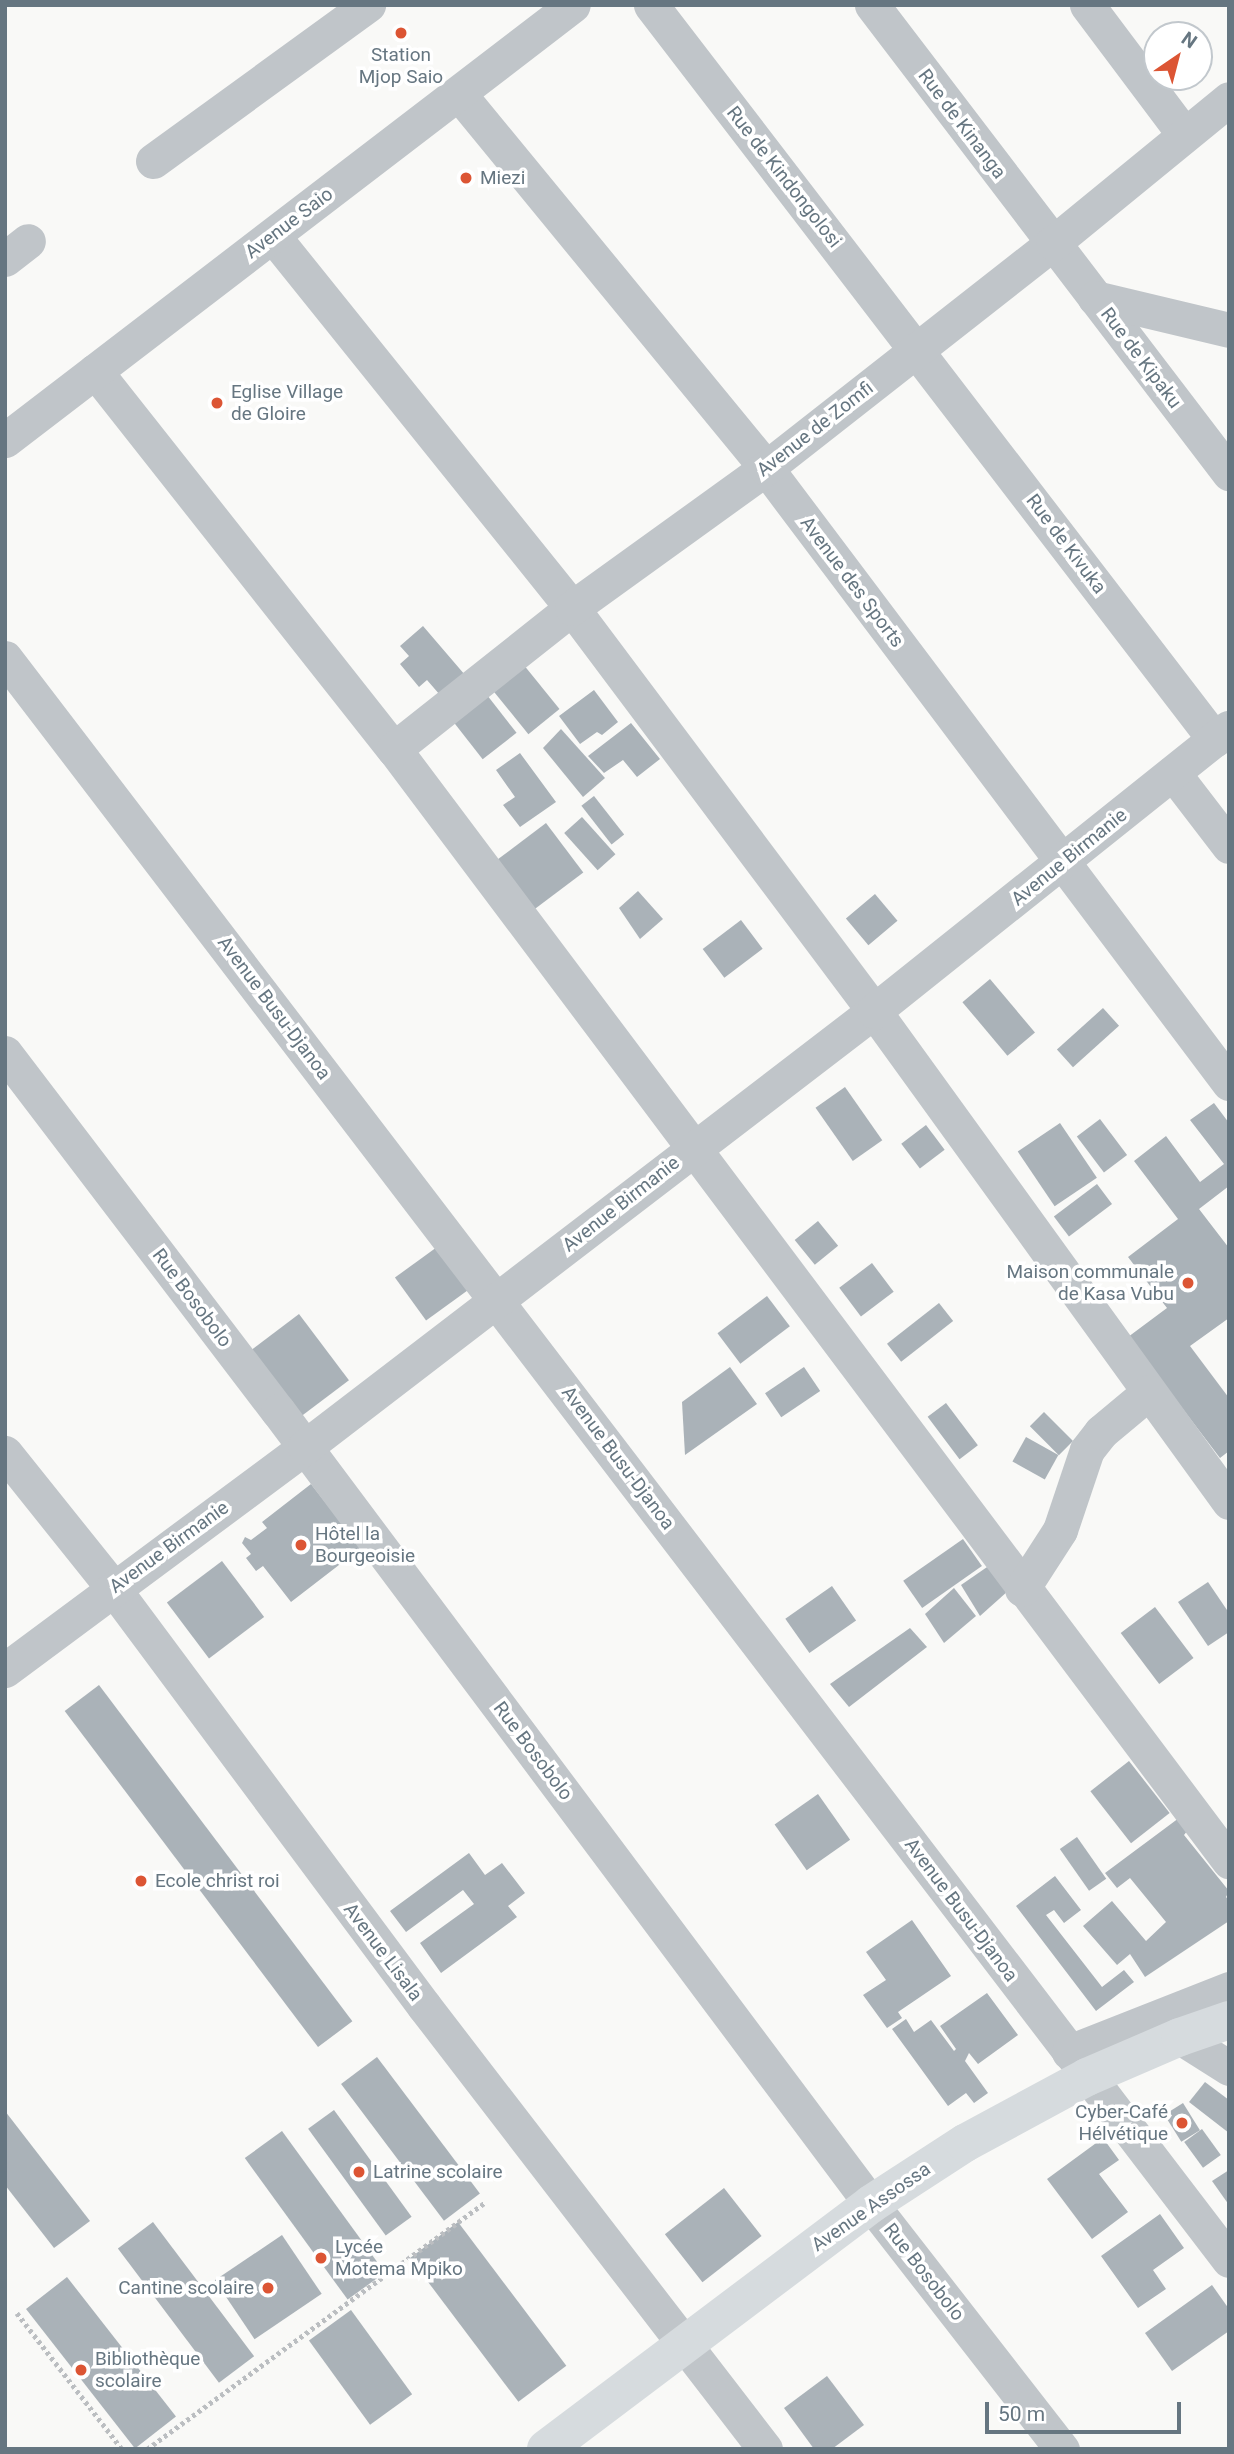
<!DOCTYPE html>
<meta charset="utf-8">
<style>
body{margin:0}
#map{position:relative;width:1234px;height:2454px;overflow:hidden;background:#f9f9f7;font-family:Roboto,sans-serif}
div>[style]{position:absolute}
.building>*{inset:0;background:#aab2b8;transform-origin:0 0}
.path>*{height:4.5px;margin-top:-2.25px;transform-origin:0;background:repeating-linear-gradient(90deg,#bbbec1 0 3.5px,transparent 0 7px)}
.minor>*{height:35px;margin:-17.5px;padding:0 17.5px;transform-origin:17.5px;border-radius:17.5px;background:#c0c5c9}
.major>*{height:38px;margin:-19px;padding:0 19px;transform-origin:19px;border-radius:19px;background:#d6dbde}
.dots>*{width:19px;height:19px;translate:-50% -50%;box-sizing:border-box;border:4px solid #fff;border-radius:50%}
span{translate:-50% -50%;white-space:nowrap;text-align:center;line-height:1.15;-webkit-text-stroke:7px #fff;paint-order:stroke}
.poi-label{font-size:19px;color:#667681}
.left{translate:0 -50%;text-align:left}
.right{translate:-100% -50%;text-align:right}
.street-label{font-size:19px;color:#667681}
.frame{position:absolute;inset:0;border:7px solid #667681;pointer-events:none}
.north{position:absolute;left:1143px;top:21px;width:70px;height:70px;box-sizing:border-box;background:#fff;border:2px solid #c2c8cd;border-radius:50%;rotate:35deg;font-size:19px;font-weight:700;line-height:28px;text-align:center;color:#667681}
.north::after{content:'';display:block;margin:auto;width:24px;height:32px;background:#dc5534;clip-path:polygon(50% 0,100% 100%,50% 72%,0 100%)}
.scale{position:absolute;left:985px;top:2402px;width:196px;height:32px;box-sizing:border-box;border:4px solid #667681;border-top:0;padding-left:9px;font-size:21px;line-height:24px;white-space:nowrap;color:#667681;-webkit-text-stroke:5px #fff;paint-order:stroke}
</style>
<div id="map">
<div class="building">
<div style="clip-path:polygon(423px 626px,465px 675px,440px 695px,427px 680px,419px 687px,400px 664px,409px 656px,400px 646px)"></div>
<div style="left:523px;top:664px;width:58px;height:40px;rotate:51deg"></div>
<div style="clip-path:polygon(594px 690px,618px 722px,602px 735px,597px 732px,580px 744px,559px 716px)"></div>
<div style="left:487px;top:695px;width:48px;height:43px;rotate:52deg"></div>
<div style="clip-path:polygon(631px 723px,660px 759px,637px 777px,623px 760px,604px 773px,588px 756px)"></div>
<div style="clip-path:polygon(561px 729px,605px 778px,583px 797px,543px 748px)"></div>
<div style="clip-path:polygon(520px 753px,556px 802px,520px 827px,503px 805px,515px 797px,496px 770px)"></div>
<div style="left:594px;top:796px;width:49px;height:16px;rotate:52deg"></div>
<div style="left:582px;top:817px;width:50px;height:24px;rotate:48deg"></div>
<div style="left:546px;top:823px;width:62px;height:62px;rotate:53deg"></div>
<div style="clip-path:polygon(638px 891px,663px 919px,640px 939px,619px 908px)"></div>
<div style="left:875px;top:894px;width:35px;height:38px;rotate:50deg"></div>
<div style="left:741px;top:920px;width:36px;height:48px;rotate:53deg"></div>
<div style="left:990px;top:979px;width:70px;height:36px;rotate:50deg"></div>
<div style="left:1103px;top:1008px;width:24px;height:62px;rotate:48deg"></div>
<div style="left:845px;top:1087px;width:65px;height:36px;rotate:55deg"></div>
<div style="clip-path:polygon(1214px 1103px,1229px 1123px,1229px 1186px,1199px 1209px,1229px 1248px,1229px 1318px,1190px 1346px,1229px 1398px,1229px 1451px,1220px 1458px,1128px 1337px,1167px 1308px,1128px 1257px,1178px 1219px,1134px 1161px,1166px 1136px,1200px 1182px,1224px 1164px,1190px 1120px)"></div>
<div style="left:1100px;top:1119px;width:45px;height:29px;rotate:53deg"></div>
<div style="left:1060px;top:1123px;width:66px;height:51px;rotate:56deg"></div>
<div style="left:926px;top:1125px;width:31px;height:31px;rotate:53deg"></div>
<div style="left:1097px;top:1184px;width:25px;height:54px;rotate:53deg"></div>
<div style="left:818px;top:1221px;width:32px;height:30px;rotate:51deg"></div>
<div style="left:437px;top:1247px;width:53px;height:52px;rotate:54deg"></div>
<div style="left:872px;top:1263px;width:36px;height:41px;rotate:53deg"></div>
<div style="left:767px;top:1296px;width:38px;height:62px;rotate:53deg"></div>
<div style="left:939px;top:1303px;width:23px;height:66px;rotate:52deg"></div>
<div style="left:299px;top:1314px;width:83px;height:61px;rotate:53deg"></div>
<div style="clip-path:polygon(730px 1367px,757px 1404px,685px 1455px,682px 1402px)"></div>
<div style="left:804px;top:1367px;width:29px;height:47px;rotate:56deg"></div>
<div style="left:946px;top:1403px;width:53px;height:23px;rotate:53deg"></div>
<div style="left:1044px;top:1412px;width:41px;height:20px;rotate:45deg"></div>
<div style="left:1026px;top:1437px;width:37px;height:28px;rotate:29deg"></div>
<div style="clip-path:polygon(311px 1484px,361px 1548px,291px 1602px,263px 1566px,256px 1571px,246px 1558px,251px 1554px,242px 1543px,245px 1537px,251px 1540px,267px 1528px,262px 1522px)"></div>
<div style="left:963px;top:1539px;width:33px;height:73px;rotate:55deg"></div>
<div style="left:222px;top:1561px;width:70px;height:69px;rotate:53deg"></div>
<div style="clip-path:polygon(990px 1565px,1008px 1591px,980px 1616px,961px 1585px)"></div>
<div style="clip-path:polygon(1208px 1582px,1229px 1613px,1229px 1632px,1208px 1646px,1178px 1602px)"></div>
<div style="left:832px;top:1586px;width:42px;height:57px;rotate:55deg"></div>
<div style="clip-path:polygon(954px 1588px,976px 1616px,944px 1643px,925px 1614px)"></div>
<div style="left:1155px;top:1607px;width:64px;height:43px;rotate:53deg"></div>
<div style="clip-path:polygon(910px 1628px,927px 1647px,849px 1707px,830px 1684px)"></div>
<div style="left:99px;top:1685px;width:421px;height:43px;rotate:53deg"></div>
<div style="left:1129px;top:1761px;width:66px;height:49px;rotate:52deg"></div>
<div style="left:818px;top:1794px;width:56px;height:53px;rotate:55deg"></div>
<div style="clip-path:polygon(1183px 1815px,1191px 1826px,1184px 1835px,1229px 1891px,1226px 1897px,1229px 1901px,1229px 1921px,1145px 1977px,1130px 1954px,1117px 1965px,1083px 1926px,1112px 1901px,1146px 1941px,1166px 1922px,1130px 1878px,1117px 1888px,1105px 1873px)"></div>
<div style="left:1077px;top:1837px;width:51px;height:21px;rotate:55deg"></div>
<div style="clip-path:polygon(469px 1853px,485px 1875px,502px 1863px,525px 1893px,508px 1906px,517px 1917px,441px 1973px,420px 1943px,474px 1904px,463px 1890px,406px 1932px,390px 1911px)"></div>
<div style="clip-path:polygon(1055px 1876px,1081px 1910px,1064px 1923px,1054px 1910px,1046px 1915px,1102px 1987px,1124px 1970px,1134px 1982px,1096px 2011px,1016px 1906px)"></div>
<div style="clip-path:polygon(912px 1920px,951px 1976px,898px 2012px,902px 2018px,887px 2028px,863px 1995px,886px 1980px,866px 1952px)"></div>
<div style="clip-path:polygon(987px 1993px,1018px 2035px,978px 2064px,969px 2053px,965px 2061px,988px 2093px,974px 2103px,966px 2093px,948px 2106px,892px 2029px,906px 2019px,914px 2032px,931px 2020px,954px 2051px,956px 2049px,940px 2026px)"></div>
<div style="left:377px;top:2057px;width:171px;height:45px;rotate:53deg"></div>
<div style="clip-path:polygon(1205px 2082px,1229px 2100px,1229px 2133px,1189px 2102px)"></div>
<div style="left:1183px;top:2103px;width:32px;height:22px;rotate:58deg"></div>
<div style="left:334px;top:2110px;width:132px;height:32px;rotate:54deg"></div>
<div style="clip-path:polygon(5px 2111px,90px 2221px,54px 2248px,5px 2185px)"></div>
<div style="left:1202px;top:2129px;width:32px;height:22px;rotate:54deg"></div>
<div style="left:282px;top:2131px;width:175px;height:46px;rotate:54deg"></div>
<div style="clip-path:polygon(1103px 2138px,1119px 2160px,1099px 2174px,1128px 2212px,1092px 2239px,1047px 2179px)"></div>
<div style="clip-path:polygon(1229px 2170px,1229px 2205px,1212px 2181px)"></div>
<div style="left:724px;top:2188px;width:61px;height:75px;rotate:52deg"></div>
<div style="clip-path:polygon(1160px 2214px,1184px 2248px,1153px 2270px,1166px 2289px,1138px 2308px,1101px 2256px)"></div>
<div style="left:153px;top:2222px;width:168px;height:44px;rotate:53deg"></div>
<div style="left:458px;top:2222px;width:180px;height:60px;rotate:53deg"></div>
<div style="left:282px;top:2235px;width:71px;height:81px;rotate:56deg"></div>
<div style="left:67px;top:2277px;width:177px;height:52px;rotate:52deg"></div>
<div style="clip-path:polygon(1212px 2285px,1229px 2309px,1229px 2331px,1172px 2371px,1145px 2333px)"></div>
<div style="left:351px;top:2310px;width:104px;height:52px;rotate:54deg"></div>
<div style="clip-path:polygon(827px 2376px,864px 2425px,832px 2449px,814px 2449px,784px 2408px)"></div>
</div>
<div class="path">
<div style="left:17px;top:2313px;width:172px;rotate:52.3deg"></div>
<div style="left:147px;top:2449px;width:419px;rotate:-36.1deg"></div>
</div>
<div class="minor">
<div style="left:651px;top:5px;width:926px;rotate:52.5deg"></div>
<div style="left:872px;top:5px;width:589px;rotate:52.66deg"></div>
<div style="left:1087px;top:5px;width:161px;rotate:53.1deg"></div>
<div style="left:459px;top:94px;width:484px;rotate:50.6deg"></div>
<div style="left:766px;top:468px;width:770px;rotate:53.03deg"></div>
<div style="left:153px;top:161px;width:266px;rotate:-36deg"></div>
<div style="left:273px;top:236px;width:477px;rotate:51.2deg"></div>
<div style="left:572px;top:608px;width:504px;rotate:53.15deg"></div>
<div style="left:874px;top:1011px;width:606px;rotate:54.13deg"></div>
<div style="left:5px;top:259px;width:29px;rotate:-38deg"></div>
<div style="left:1095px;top:298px;width:138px;rotate:13.4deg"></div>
<div style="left:95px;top:371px;width:482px;rotate:51.7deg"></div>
<div style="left:394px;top:749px;width:1391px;rotate:53.1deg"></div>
<div style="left:5px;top:440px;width:715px;rotate:-37.45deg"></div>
<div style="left:5px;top:658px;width:2016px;rotate:52.62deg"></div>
<div style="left:394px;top:749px;width:227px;rotate:-38.4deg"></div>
<div style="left:572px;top:608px;width:239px;rotate:-35.8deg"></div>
<div style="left:766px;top:468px;width:365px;rotate:-38.1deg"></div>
<div style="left:1053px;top:243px;width:227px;rotate:-39.3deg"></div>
<div style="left:1173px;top:773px;width:92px;rotate:52.5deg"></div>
<div style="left:5px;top:1053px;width:450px;rotate:52.7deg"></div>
<div style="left:278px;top:1411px;width:990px;rotate:53.21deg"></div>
<div style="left:871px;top:2204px;width:311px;rotate:52.1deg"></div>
<div style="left:5px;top:1453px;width:173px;rotate:51.3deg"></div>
<div style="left:113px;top:1588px;width:521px;rotate:53.35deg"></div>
<div style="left:424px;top:2006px;width:559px;rotate:52.41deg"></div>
<div style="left:1022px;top:1589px;width:70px;rotate:-57.2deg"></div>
<div style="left:1060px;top:1530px;width:84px;rotate:-71.4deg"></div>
<div style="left:1087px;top:1450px;width:23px;rotate:-52deg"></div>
<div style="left:1101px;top:1432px;width:62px;rotate:-39.8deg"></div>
<div style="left:5px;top:1670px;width:374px;rotate:-36.6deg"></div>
<div style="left:305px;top:1447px;width:717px;rotate:-37.46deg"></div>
<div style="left:874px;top:1011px;width:454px;rotate:-38.6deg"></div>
<div style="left:1180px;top:2037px;width:58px;rotate:32.3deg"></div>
<div style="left:1069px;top:2052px;width:172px;rotate:-21.5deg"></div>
</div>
<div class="major">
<div style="left:546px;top:2449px;width:407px;rotate:-37deg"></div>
<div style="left:871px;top:2204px;width:112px;rotate:-33deg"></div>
<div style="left:965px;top:2143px;width:139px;rotate:-28.4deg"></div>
<div style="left:1087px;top:2077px;width:101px;rotate:-23.3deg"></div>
<div style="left:1180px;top:2037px;width:52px;rotate:-19.1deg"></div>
</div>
<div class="dots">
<div style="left:401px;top:33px;background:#dc5534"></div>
<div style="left:466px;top:178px;background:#dc5534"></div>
<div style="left:217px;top:403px;background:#dc5534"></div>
<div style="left:1188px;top:1283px;background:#dc5534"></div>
<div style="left:301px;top:1545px;background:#dc5534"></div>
<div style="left:141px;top:1881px;background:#dc5534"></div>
<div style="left:1182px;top:2123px;background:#dc5534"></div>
<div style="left:359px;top:2172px;background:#dc5534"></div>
<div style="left:321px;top:2258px;background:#dc5534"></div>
<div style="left:268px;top:2288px;background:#dc5534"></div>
<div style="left:81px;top:2370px;background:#dc5534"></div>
</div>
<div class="poi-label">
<span style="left:401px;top:66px">Station<br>Mjop Saio</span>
<span class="left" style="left:480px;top:178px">Miezi</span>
<span class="left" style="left:231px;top:403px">Eglise Village<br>de Gloire</span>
<span class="right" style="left:1174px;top:1283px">Maison communale<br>de Kasa Vubu</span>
<span class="left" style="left:315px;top:1545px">Hôtel la<br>Bourgeoisie</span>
<span class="left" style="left:155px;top:1881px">Ecole christ roi</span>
<span class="right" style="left:1168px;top:2123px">Cyber-Café<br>Hélvétique</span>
<span class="left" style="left:373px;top:2172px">Latrine scolaire</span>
<span class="left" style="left:335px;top:2258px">Lycée<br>Motema Mpiko</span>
<span class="right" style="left:254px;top:2288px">Cantine scolaire</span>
<span class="left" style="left:95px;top:2370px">Bibliothèque<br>scolaire</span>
</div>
<div class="street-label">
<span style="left:962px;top:124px;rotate:53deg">Rue de Kinanga</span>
<span style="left:784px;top:177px;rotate:52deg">Rue de Kindongolosi</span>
<span style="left:289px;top:223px;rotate:-37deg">Avenue Saio</span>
<span style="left:1141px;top:358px;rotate:53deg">Rue de Kipaku</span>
<span style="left:815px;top:429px;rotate:-38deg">Avenue de Zomfi</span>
<span style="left:1066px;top:544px;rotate:53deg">Rue de Kivuka</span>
<span style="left:852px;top:582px;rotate:53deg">Avenue des Sports</span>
<span style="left:1069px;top:857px;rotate:-39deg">Avenue Birmanie</span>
<span style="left:274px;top:1008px;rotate:53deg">Avenue Busu-Djanoa</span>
<span style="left:621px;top:1204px;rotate:-38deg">Avenue Birmanie</span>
<span style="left:192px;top:1298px;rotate:53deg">Rue Bosobolo</span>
<span style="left:618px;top:1458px;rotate:53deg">Avenue Busu-Djanoa</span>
<span style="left:169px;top:1547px;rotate:-36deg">Avenue Birmanie</span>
<span style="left:533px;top:1751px;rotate:53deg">Rue Bosobolo</span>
<span style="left:961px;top:1910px;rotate:53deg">Avenue Busu-Djanoa</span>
<span style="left:383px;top:1952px;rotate:53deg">Avenue Lisala</span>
<span style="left:871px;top:2207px;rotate:-35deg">Avenue Assossa</span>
<span style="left:924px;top:2272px;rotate:52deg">Rue Bosobolo</span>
</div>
<div class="frame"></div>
<div class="north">N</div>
<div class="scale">50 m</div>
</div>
